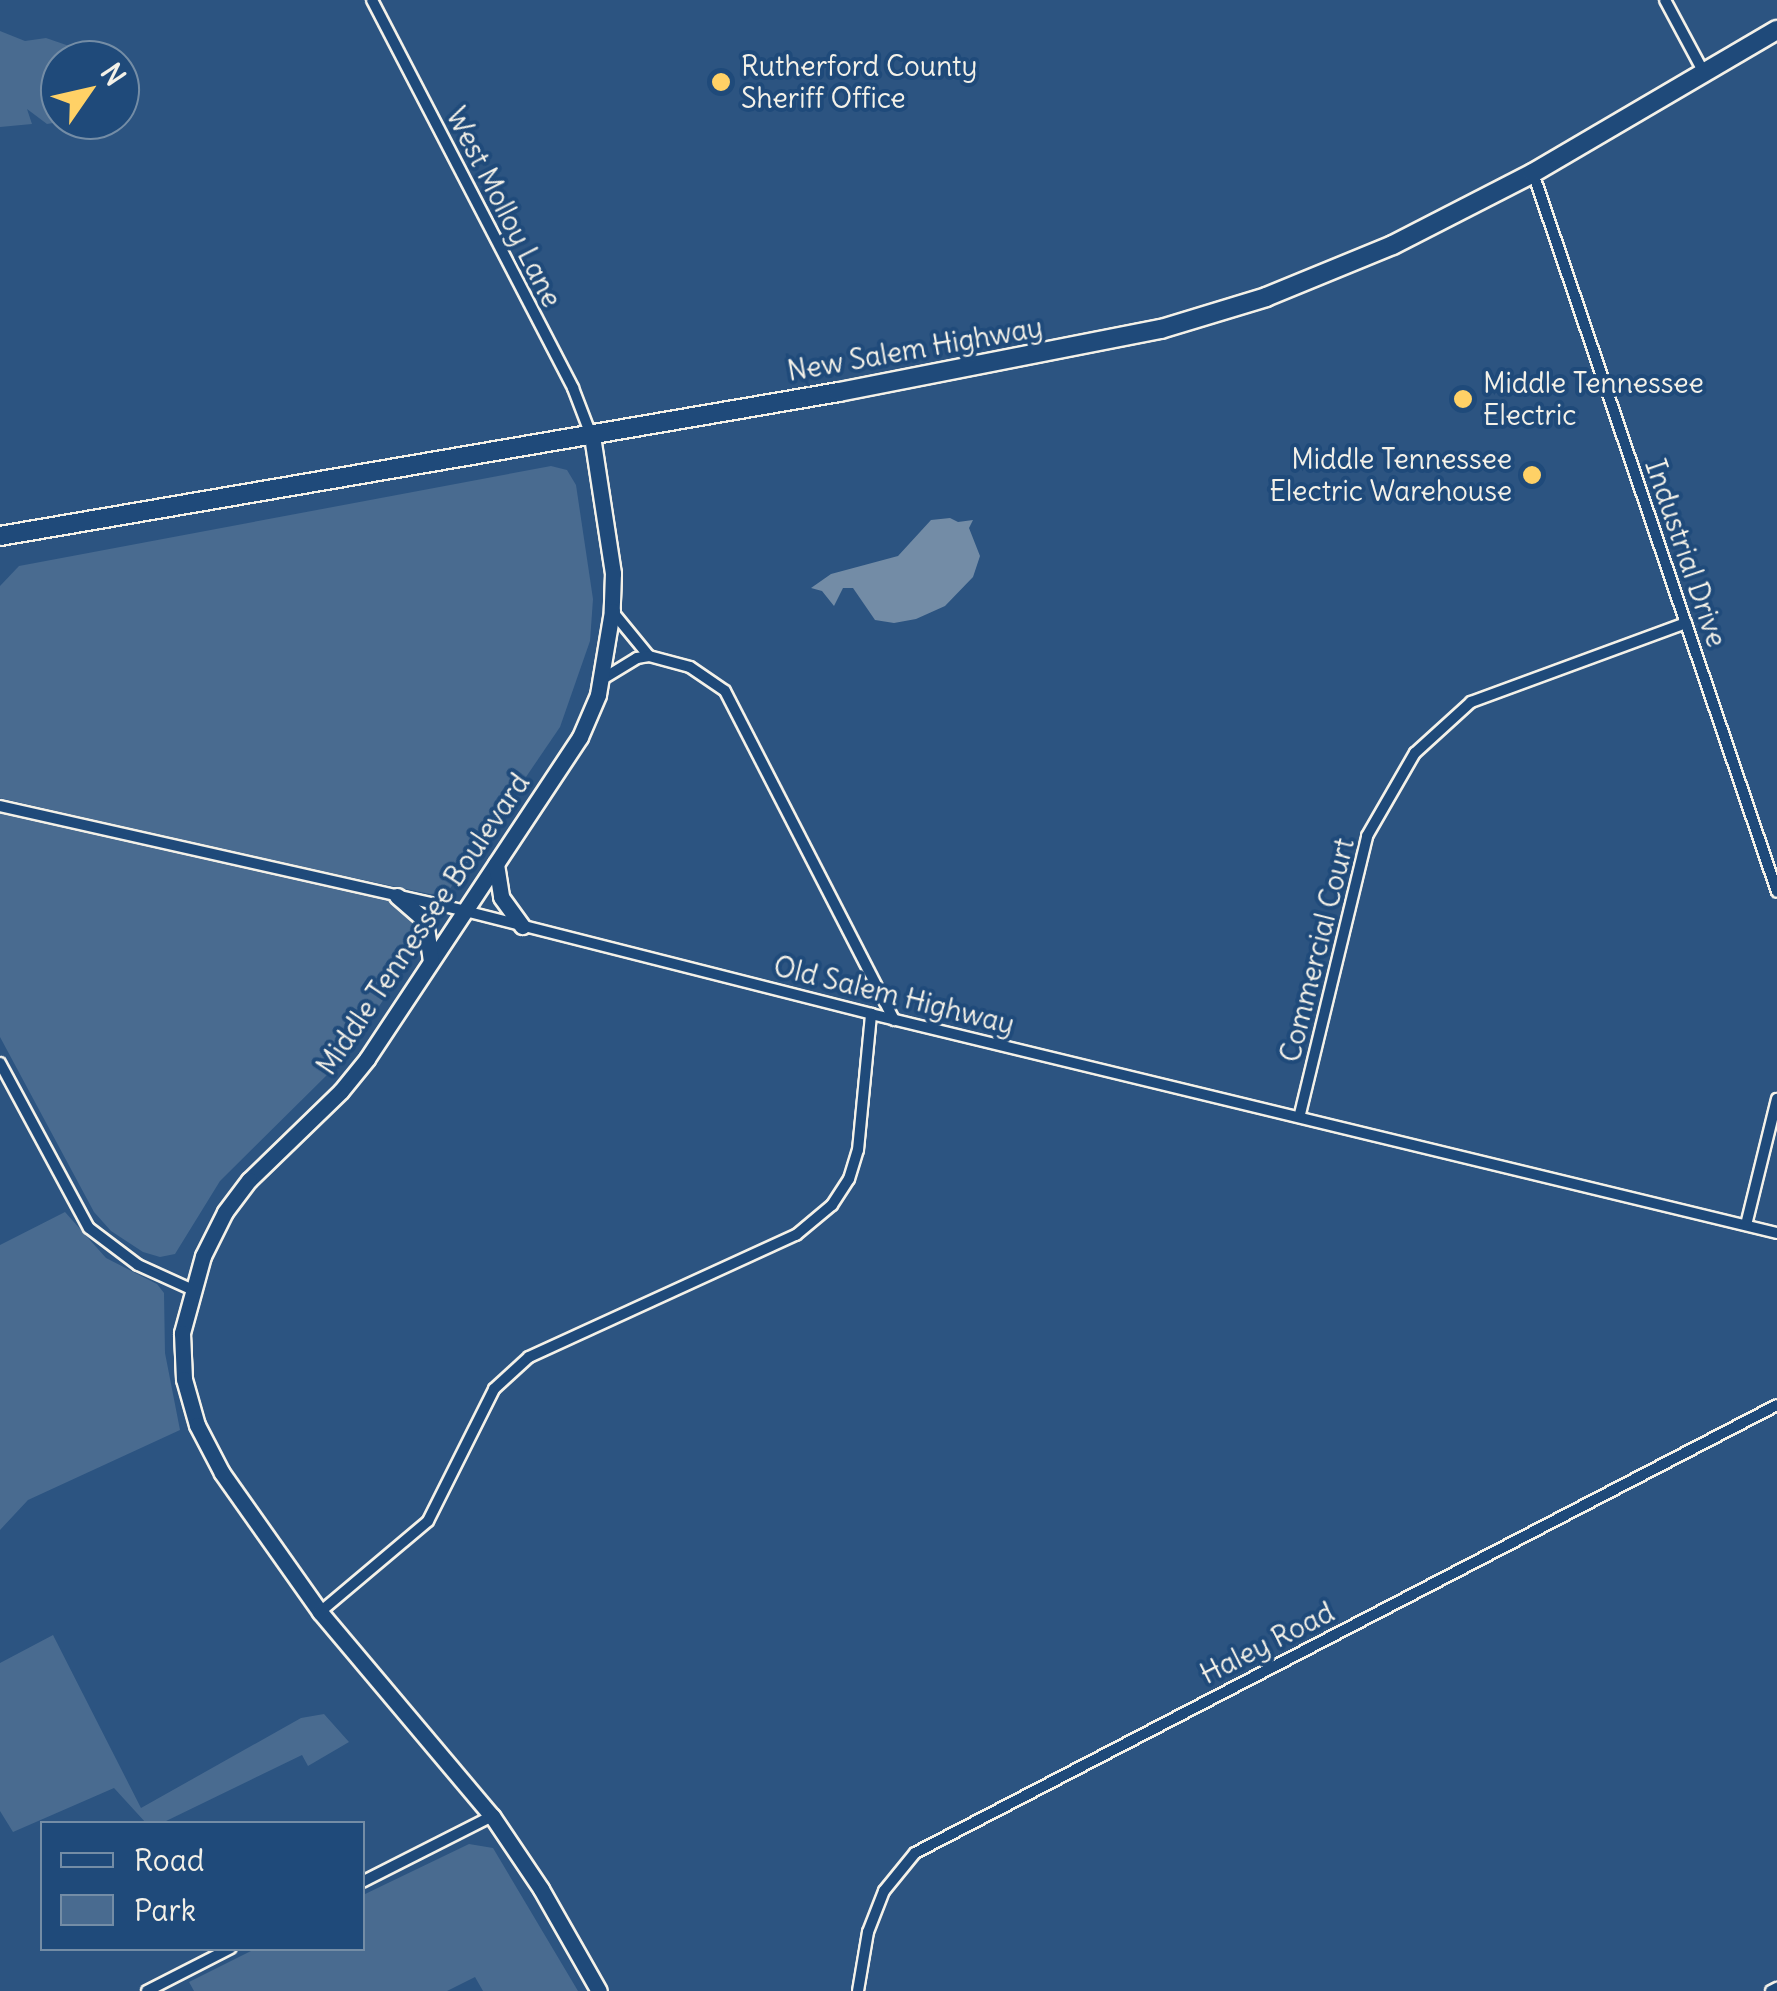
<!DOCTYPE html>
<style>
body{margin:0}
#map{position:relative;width:1777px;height:1991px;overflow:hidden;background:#2c5481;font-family:Delius,sans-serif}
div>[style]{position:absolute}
.green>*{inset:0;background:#496b90}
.water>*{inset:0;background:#738ca6}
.roads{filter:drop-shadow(2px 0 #f4f1e8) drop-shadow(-2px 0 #f4f1e8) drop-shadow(0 2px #f4f1e8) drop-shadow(0 -2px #f4f1e8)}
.minor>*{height:10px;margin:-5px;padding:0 5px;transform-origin:5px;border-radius:5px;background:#1f4a7a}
.secondary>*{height:15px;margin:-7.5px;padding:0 7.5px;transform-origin:7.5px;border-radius:7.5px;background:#1f4a7a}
.primary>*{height:18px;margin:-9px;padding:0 9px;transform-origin:9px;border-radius:9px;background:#1f4a7a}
.dots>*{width:28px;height:28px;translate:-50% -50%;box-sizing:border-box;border:5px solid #1f4a7a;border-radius:50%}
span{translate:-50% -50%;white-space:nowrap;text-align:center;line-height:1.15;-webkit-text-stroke:8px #1f4a7a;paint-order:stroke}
.poi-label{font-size:28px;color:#f4f1e8}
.left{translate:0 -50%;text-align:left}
.right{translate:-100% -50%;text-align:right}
.street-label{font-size:28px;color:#f4f1e8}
.legend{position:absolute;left:40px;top:1821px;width:325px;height:130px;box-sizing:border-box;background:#1f4a7a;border:2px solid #748da6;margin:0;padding:12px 18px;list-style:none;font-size:30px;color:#f4f1e8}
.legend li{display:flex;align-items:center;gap:20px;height:50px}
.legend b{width:50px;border:2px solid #748da6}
.north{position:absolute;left:40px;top:40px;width:100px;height:100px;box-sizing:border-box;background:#1f4a7a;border:2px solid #748da6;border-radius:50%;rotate:56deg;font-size:28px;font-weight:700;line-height:40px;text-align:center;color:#f4f1e8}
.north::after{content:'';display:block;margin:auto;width:35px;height:45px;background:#ffd166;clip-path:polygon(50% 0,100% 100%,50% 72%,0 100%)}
</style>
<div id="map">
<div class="green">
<div style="clip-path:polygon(0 31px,25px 41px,46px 38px,78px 49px,89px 60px,60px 60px,60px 120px,72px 120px,47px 124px,27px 109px,32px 124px,0 127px)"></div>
<div style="clip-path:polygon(551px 466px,567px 470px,576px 485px,593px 599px,590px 641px,560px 727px,447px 893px,430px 894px,241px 854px,0 798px,0 586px,19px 566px)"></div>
<div style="clip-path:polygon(0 811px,387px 900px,404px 906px,416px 918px,421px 944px,357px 1039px,329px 1073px,220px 1181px,175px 1254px,160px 1257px,143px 1252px,111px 1231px,94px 1212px,0 1037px)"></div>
<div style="clip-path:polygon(65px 1212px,106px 1258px,157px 1284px,164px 1293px,165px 1353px,180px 1430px,28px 1500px,0 1530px,0 1245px)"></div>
<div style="clip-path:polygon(53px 1635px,141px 1808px,301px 1718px,324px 1714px,349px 1742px,308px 1766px,302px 1755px,162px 1823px,146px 1823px,114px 1788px,13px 1832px,0 1811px,0 1663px)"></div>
<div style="clip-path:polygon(469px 1844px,493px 1848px,578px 1991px,483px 1991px,475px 1977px,447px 1991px,194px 1991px,189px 1982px,255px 1949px,362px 1948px,363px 1895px)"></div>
</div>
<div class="water">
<div style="clip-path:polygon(950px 518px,958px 522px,973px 520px,969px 528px,980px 556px,973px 577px,945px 606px,916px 619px,894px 623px,875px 620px,853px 588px,843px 588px,834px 606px,822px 591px,811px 588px,831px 574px,898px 556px,931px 520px)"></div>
</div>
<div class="roads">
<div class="minor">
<div style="left:372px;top:0;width:437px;rotate:62.6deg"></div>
<div style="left:573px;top:388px;width:50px;rotate:69deg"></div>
<div style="left:1665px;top:0;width:81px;rotate:61.8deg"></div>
<div style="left:1533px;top:173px;width:759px;rotate:71.25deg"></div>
<div style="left:612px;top:611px;width:58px;rotate:50.6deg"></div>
<div style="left:649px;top:656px;width:42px;rotate:15deg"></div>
<div style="left:690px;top:667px;width:42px;rotate:34.4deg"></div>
<div style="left:725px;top:691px;width:370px;rotate:62.8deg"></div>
<div style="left:601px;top:680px;width:42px;rotate:-31.4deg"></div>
<div style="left:637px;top:658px;width:12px;rotate:-9deg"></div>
<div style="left:0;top:806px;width:477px;rotate:12.7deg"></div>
<div style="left:465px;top:911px;width:419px;rotate:14.2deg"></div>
<div style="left:871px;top:1014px;width:932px;rotate:13.59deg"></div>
<div style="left:0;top:1063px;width:187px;rotate:61.7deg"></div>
<div style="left:89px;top:1228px;width:61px;rotate:37.1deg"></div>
<div style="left:138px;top:1265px;width:58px;rotate:24.4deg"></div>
<div style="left:1300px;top:1114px;width:286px;rotate:-76.4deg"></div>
<div style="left:1367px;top:836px;width:96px;rotate:-60deg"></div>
<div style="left:1415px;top:753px;width:76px;rotate:-42.3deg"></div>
<div style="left:1471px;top:702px;width:229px;rotate:-20.2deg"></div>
<div style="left:1746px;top:1225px;width:130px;rotate:-76.2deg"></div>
<div style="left:320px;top:1612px;width:141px;rotate:-40.1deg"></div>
<div style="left:428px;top:1521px;width:148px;rotate:-63.4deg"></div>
<div style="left:494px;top:1389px;width:47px;rotate:-42.4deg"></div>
<div style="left:529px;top:1357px;width:294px;rotate:-24.6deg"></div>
<div style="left:796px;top:1235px;width:47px;rotate:-39.8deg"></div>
<div style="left:832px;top:1205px;width:31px;rotate:-57deg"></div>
<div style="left:849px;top:1179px;width:30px;rotate:-73deg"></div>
<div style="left:858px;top:1150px;width:137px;rotate:-84.5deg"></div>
<div style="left:362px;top:1882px;width:146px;rotate:-26.9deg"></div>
<div style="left:147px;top:1991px;width:94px;rotate:-27.1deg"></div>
<div style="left:858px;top:1991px;width:60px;rotate:-80.4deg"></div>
<div style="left:868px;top:1932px;width:44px;rotate:-68.7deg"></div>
<div style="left:884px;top:1891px;width:49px;rotate:-50.8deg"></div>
<div style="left:915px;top:1853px;width:971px;rotate:-27.46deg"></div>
<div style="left:1771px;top:1991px;width:7px;rotate:-27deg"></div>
</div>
<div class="secondary">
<div style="left:592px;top:436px;width:139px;rotate:81.3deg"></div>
<div style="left:613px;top:573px;width:38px;rotate:92deg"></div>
<div style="left:612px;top:611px;width:85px;rotate:99.5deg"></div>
<div style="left:598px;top:695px;width:46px;rotate:113.2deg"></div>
<div style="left:580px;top:737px;width:386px;rotate:123.5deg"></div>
<div style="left:367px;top:1059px;width:41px;rotate:129.1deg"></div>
<div style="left:341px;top:1091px;width:128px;rotate:135.9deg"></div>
<div style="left:249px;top:1180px;width:40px;rotate:127deg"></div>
<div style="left:225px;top:1212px;width:49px;rotate:116.6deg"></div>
<div style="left:203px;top:1256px;width:80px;rotate:105.3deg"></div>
<div style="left:182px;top:1333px;width:46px;rotate:87.5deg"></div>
<div style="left:184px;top:1379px;width:48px;rotate:74.2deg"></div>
<div style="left:197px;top:1425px;width:54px;rotate:62.5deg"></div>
<div style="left:222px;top:1473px;width:170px;rotate:54.8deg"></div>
<div style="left:320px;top:1612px;width:267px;rotate:49.9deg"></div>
<div style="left:492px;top:1816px;width:88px;rotate:56.1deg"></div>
<div style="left:541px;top:1889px;width:117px;rotate:60.4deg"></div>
<div style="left:496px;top:864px;width:33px;rotate:81deg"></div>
<div style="left:501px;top:897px;width:36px;rotate:54deg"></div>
<div style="left:397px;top:896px;width:37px;rotate:41deg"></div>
<div style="left:425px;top:920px;width:41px;rotate:81.7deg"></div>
</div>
<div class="primary">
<div style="left:0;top:536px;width:851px;rotate:-9.74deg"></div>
<div style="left:839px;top:392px;width:328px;rotate:-11.1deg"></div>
<div style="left:1161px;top:329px;width:110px;rotate:-16.9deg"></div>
<div style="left:1266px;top:297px;width:137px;rotate:-22.3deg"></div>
<div style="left:1393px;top:245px;width:157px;rotate:-27.2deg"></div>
<div style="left:1533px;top:173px;width:283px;rotate:-30.4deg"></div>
</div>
</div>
<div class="dots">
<div style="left:721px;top:82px;background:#ffd166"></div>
<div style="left:1463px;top:399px;background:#ffd166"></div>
<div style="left:1532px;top:475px;background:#ffd166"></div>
</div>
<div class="poi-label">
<span class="left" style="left:741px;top:82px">Rutherford County<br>Sheriff Office</span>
<span class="left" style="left:1483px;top:399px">Middle Tennessee<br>Electric</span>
<span class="right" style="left:1512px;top:475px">Middle Tennessee<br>Electric Warehouse</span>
</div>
<div class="street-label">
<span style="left:504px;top:207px;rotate:63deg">West Molloy Lane</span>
<span style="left:915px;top:349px;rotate:-10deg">New Salem Highway</span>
<span style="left:1686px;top:553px;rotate:71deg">Industrial Drive</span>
<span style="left:423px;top:924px;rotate:-56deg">Middle Tennessee Boulevard</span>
<span style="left:1317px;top:950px;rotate:-76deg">Commercial Court</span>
<span style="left:894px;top:995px;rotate:14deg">Old Salem Highway</span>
<span style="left:1267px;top:1643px;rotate:-27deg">Haley Road</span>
</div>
<ul class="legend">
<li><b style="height:12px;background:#1f4a7a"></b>Road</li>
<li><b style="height:28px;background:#496b90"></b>Park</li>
</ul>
<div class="north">N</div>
</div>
